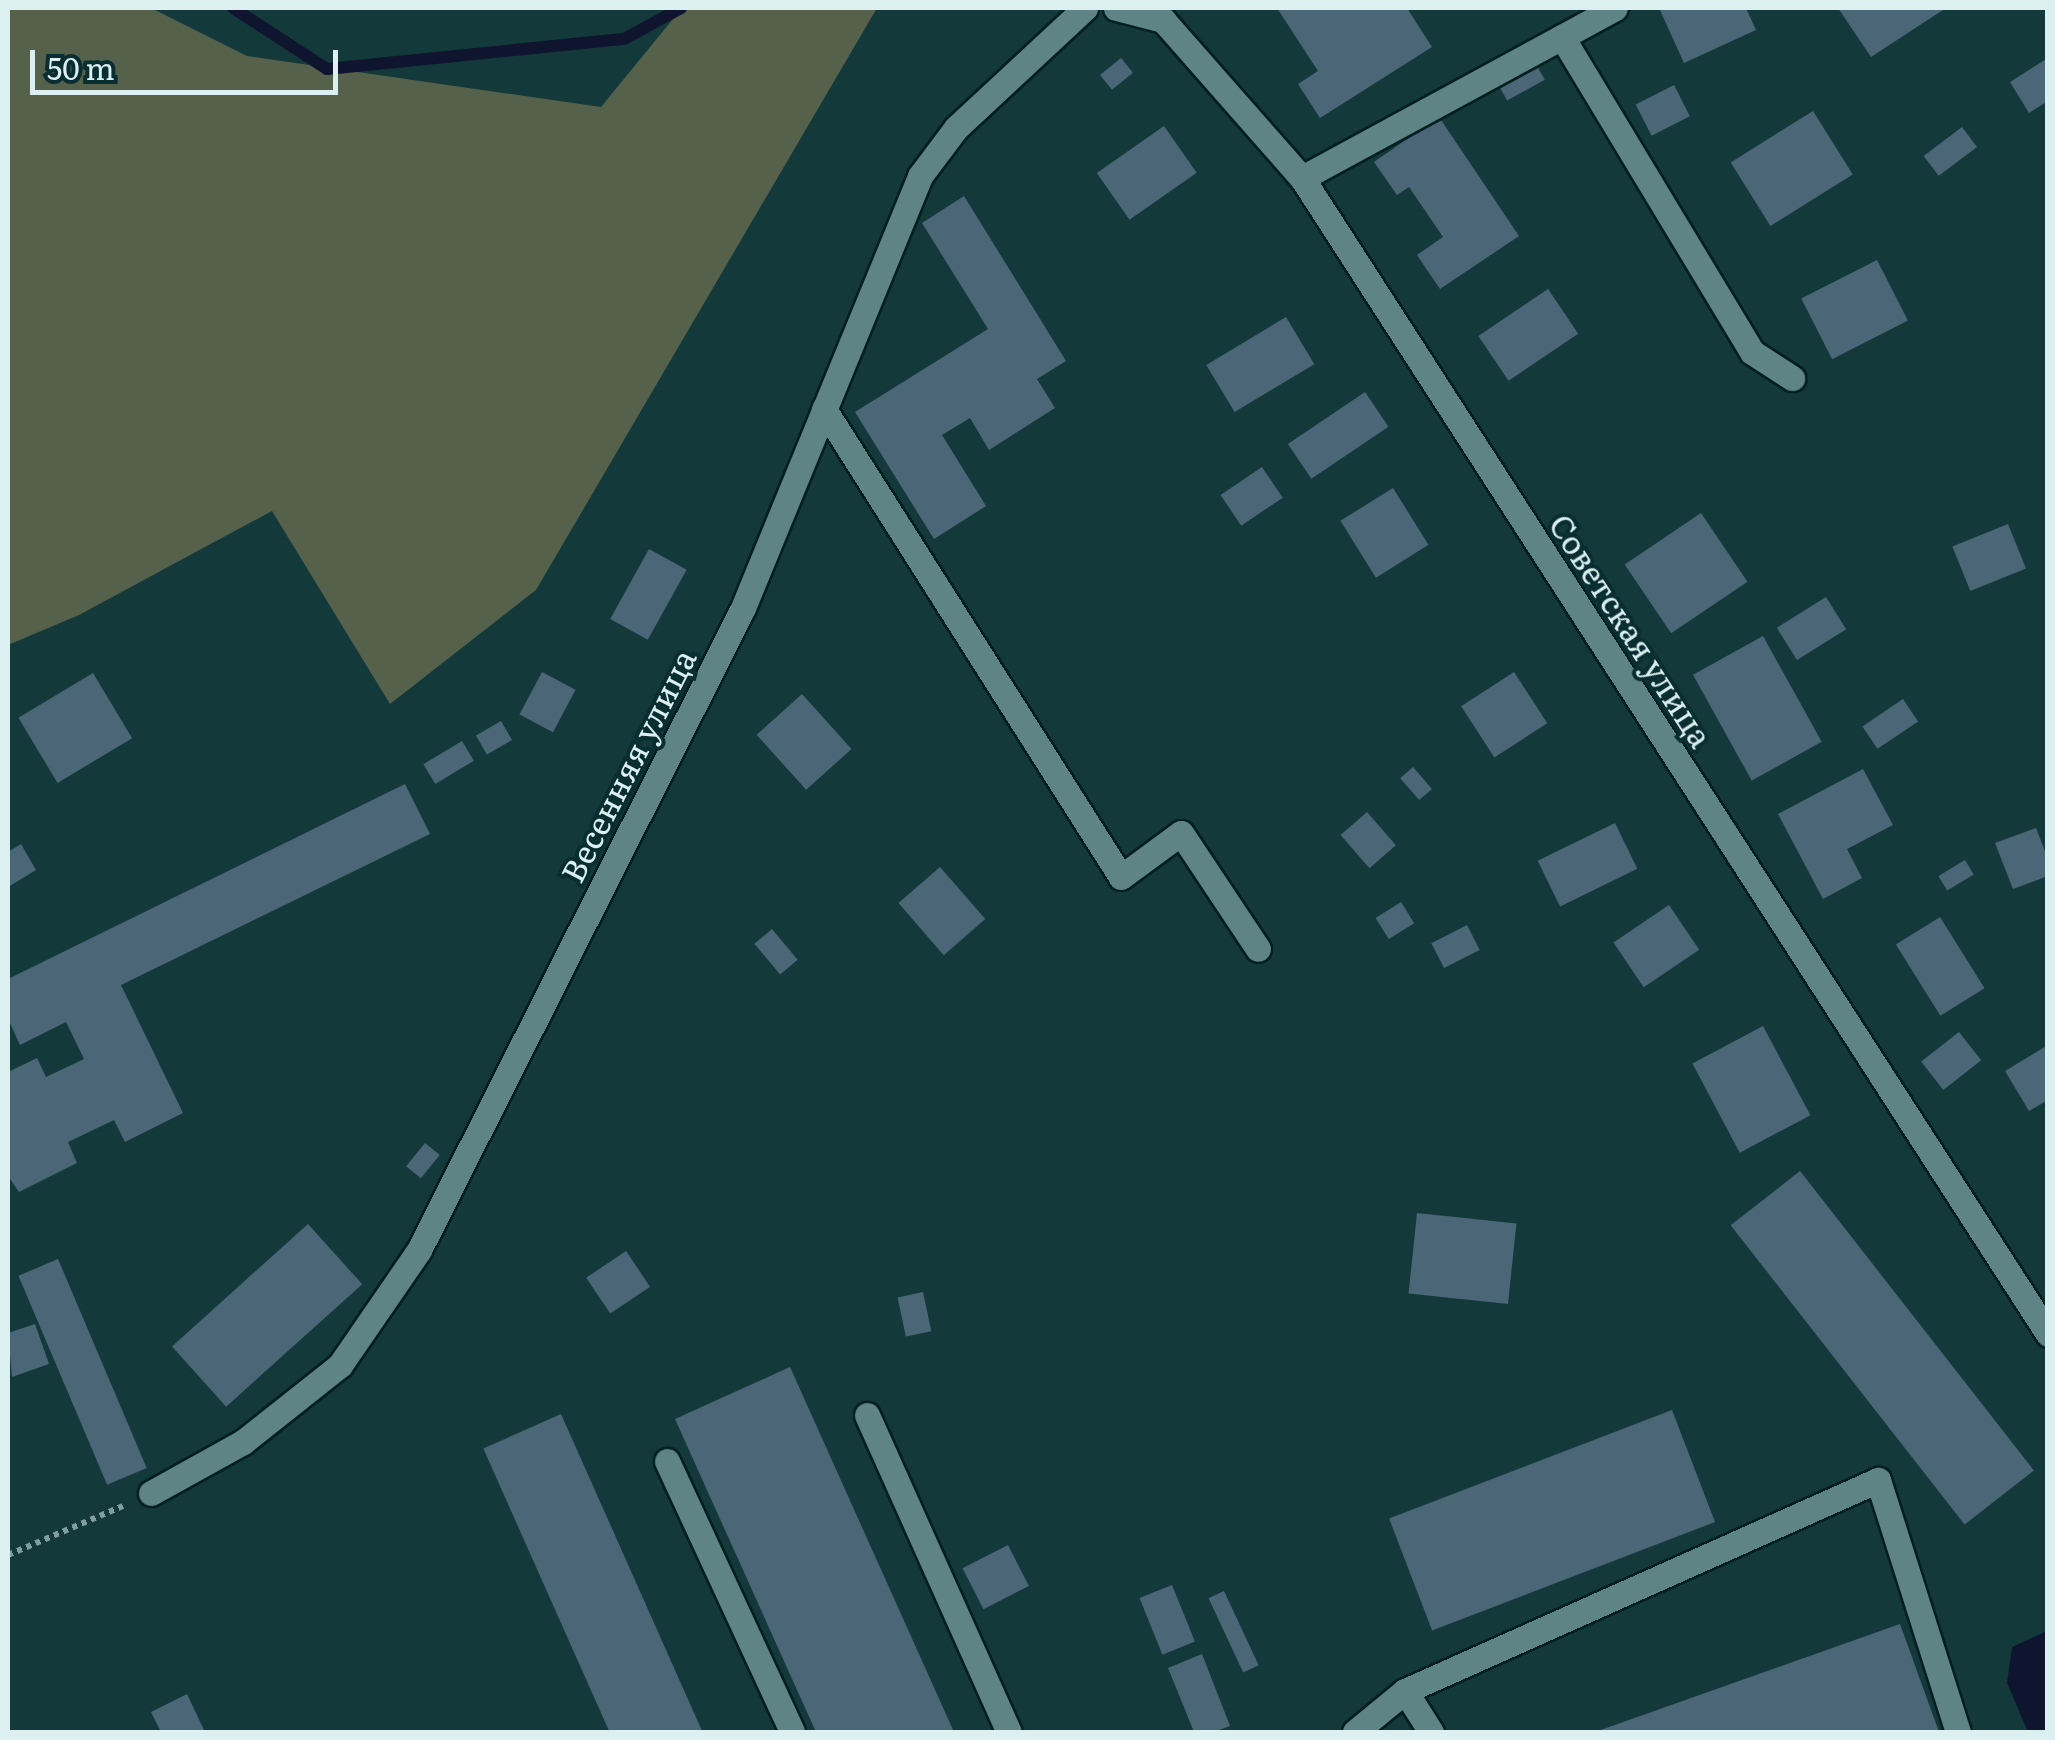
<!DOCTYPE html>
<meta charset="utf-8">
<style>
body{margin:0}
#map{position:relative;width:2055px;height:1740px;overflow:hidden;background:#14393b;font-family:Literata,serif}
div>[style]{position:absolute}
.green>*{inset:0;background:#55614b}
.water>*{inset:0;background:#0f152e}
.stream>*{height:12px;margin:-6px;padding:0 6px;transform-origin:6px;border-radius:6px;background:#0f152e}
.building>*{inset:0;background:#4b6677;transform-origin:0 0}
.path>*{height:6px;margin-top:-3px;transform-origin:0;background:repeating-linear-gradient(90deg,#829d9f 0 5px,transparent 0 10px)}
.roads{filter:drop-shadow(2px 0 #031f20) drop-shadow(-2px 0 #031f20) drop-shadow(0 2px #031f20) drop-shadow(0 -2px #031f20)}
.minor>*{height:25px;margin:-12.5px;padding:0 12.5px;transform-origin:12.5px;border-radius:12.5px;background:#5f8486}
span{translate:-50% -50%;white-space:nowrap;text-align:center;line-height:1.15;-webkit-text-stroke:8px #082e31;paint-order:stroke}
.street-label{font-size:32px;color:#ddf0f1}
.frame{position:absolute;inset:0;border:10px solid #ddf0f1;pointer-events:none}
.scale{position:absolute;left:30px;top:50px;width:308px;height:45px;box-sizing:border-box;border:5px solid #ddf0f1;border-top:0;padding-left:12px;font-size:30px;line-height:35px;white-space:nowrap;color:#ddf0f1;-webkit-text-stroke:8px #082e31;paint-order:stroke}
</style>
<div id="map">
<div class="green">
<div style="clip-path:polygon(8px 8px,151px 8px,247px 56px,601px 107px,682px 8px,877px 8px,536px 590px,390px 704px,272px 511px,79px 615px,8px 645px)"></div>
</div>
<div class="water">
<div style="clip-path:polygon(2047px 1631px,2047px 1732px,2028px 1732px,2007px 1683px,2012px 1647px)"></div>
</div>
<div class="stream">
<div style="left:233px;top:8px;width:112px;rotate:33deg"></div>
<div style="left:327px;top:69px;width:299px;rotate:-5.8deg"></div>
<div style="left:624px;top:39px;width:65px;rotate:-28.5deg"></div>
</div>
<div class="building">
<div style="clip-path:polygon(1277px 8px,1407px 8px,1432px 47px,1320px 118px,1298px 84px,1318px 71px)"></div>
<div style="clip-path:polygon(1659px 8px,1746px 8px,1756px 30px,1684px 63px)"></div>
<div style="clip-path:polygon(1838px 8px,1946px 8px,1871px 57px)"></div>
<div style="left:1121px;top:58px;width:19px;height:27px;rotate:51deg"></div>
<div style="clip-path:polygon(2048px 58px,2048px 101px,2029px 113px,2010px 82px)"></div>
<div style="left:1536px;top:64px;width:18px;height:43px;rotate:61deg"></div>
<div style="left:1674px;top:85px;width:35px;height:43px;rotate:63deg"></div>
<div style="left:1813px;top:111px;width:75px;height:97px;rotate:58deg"></div>
<div style="clip-path:polygon(1439px 117px,1519px 236px,1440px 289px,1417px 255px,1443px 237px,1409px 187px,1397px 195px,1374px 162px)"></div>
<div style="left:1164px;top:126px;width:57px;height:82px;rotate:55deg"></div>
<div style="left:1962px;top:127px;width:25px;height:48px;rotate:53deg"></div>
<div style="clip-path:polygon(964px 196px,1066px 361px,1037px 379px,1055px 408px,989px 450px,970px 418px,942px 435px,986px 506px,934px 539px,855px 412px,988px 329px,922px 223px)"></div>
<div style="left:1877px;top:260px;width:68px;height:85px;rotate:63deg"></div>
<div style="left:1548px;top:289px;width:54px;height:84px;rotate:56deg"></div>
<div style="left:1286px;top:317px;width:55px;height:93px;rotate:59deg"></div>
<div style="left:1365px;top:392px;width:42px;height:93px;rotate:56deg"></div>
<div style="left:1262px;top:467px;width:37px;height:50px;rotate:56deg"></div>
<div style="left:1393px;top:488px;width:67px;height:62px;rotate:58deg"></div>
<div style="left:1701px;top:513px;width:83px;height:92px;rotate:56deg"></div>
<div style="left:2008px;top:524px;width:48px;height:60px;rotate:68deg"></div>
<div style="left:649px;top:549px;width:43px;height:80px;rotate:29deg"></div>
<div style="left:1826px;top:597px;width:38px;height:58px;rotate:58deg"></div>
<div style="left:1763px;top:636px;width:121px;height:80px;rotate:61deg"></div>
<div style="left:542px;top:672px;width:38px;height:48px;rotate:28deg"></div>
<div style="left:1514px;top:672px;width:61px;height:63px;rotate:57deg"></div>
<div style="left:93px;top:673px;width:76px;height:87px;rotate:59deg"></div>
<div style="left:802px;top:694px;width:74px;height:61px;rotate:48deg"></div>
<div style="left:1903px;top:699px;width:27px;height:49px;rotate:56deg"></div>
<div style="left:501px;top:721px;width:22px;height:29px;rotate:60deg"></div>
<div style="left:462px;top:741px;width:23px;height:45px;rotate:59deg"></div>
<div style="left:1413px;top:767px;width:29px;height:17px;rotate:49deg"></div>
<div style="clip-path:polygon(1863px 769px,1893px 825px,1847px 849px,1862px 878px,1823px 899px,1778px 814px)"></div>
<div style="clip-path:polygon(405px 784px,430px 834px,121px 985px,183px 1113px,125px 1142px,114px 1120px,68px 1142px,77px 1163px,19px 1192px,8px 1176px,8px 1072px,37px 1058px,46px 1077px,84px 1059px,66px 1022px,20px 1045px,8px 1019px,8px 979px)"></div>
<div style="left:1367px;top:812px;width:44px;height:35px;rotate:49deg"></div>
<div style="left:1615px;top:823px;width:51px;height:86px;rotate:64deg"></div>
<div style="clip-path:polygon(2036px 828px,2048px 859px,2048px 876px,2013px 889px,1995px 843px)"></div>
<div style="clip-path:polygon(21px 844px,36px 870px,8px 887px,8px 852px)"></div>
<div style="left:1965px;top:860px;width:17px;height:31px;rotate:59deg"></div>
<div style="left:940px;top:867px;width:69px;height:55px;rotate:49deg"></div>
<div style="left:1401px;top:902px;width:25px;height:30px;rotate:58deg"></div>
<div style="left:1669px;top:905px;width:54px;height:67px;rotate:56deg"></div>
<div style="left:1940px;top:917px;width:84px;height:52px;rotate:58deg"></div>
<div style="left:1467px;top:925px;width:28px;height:40px;rotate:63deg"></div>
<div style="left:772px;top:929px;width:40px;height:23px;rotate:50deg"></div>
<div style="left:1763px;top:1026px;width:101px;height:80px;rotate:62deg"></div>
<div style="left:1959px;top:1032px;width:36px;height:48px;rotate:52deg"></div>
<div style="clip-path:polygon(2048px 1045px,2048px 1100px,2029px 1111px,2005px 1071px)"></div>
<div style="left:425px;top:1143px;width:19px;height:30px;rotate:39deg"></div>
<div style="left:1800px;top:1171px;width:380px;height:88px;rotate:52deg"></div>
<div style="left:1417px;top:1213px;width:100px;height:81px;rotate:6deg"></div>
<div style="left:308px;top:1224px;width:81px;height:183px;rotate:48deg"></div>
<div style="left:626px;top:1251px;width:43px;height:48px;rotate:56deg"></div>
<div style="left:58px;top:1259px;width:227px;height:43px;rotate:67deg"></div>
<div style="left:923px;top:1292px;width:40px;height:26px;rotate:78deg"></div>
<div style="clip-path:polygon(35px 1324px,49px 1364px,12px 1377px,8px 1333px)"></div>
<div style="clip-path:polygon(790px 1367px,954px 1732px,816px 1732px,675px 1419px)"></div>
<div style="left:1672px;top:1410px;width:120px;height:303px;rotate:69deg"></div>
<div style="left:561px;top:1414px;width:348px;height:85px;rotate:66deg"></div>
<div style="left:1008px;top:1545px;width:46px;height:51px;rotate:63deg"></div>
<div style="left:1172px;top:1585px;width:61px;height:35px;rotate:68deg"></div>
<div style="left:1224px;top:1591px;width:82px;height:17px;rotate:65deg"></div>
<div style="clip-path:polygon(1900px 1624px,1939px 1732px,1595px 1732px)"></div>
<div style="clip-path:polygon(1202px 1654px,1230px 1726px,1214px 1732px,1194px 1732px,1168px 1668px)"></div>
<div style="clip-path:polygon(187px 1694px,205px 1732px,161px 1732px,151px 1712px)"></div>
</div>
<div class="path">
<div style="left:8px;top:1555px;width:125px;rotate:-23.1deg"></div>
</div>
<div class="roads">
<div class="minor">
<div style="left:1116px;top:8px;width:49px;rotate:14.3deg"></div>
<div style="left:1163px;top:20px;width:210px;rotate:48.7deg"></div>
<div style="left:1302px;top:178px;width:1376px;rotate:57.16deg"></div>
<div style="left:1562px;top:37px;width:368px;rotate:58.9deg"></div>
<div style="left:1752px;top:352px;width:48px;rotate:33deg"></div>
<div style="left:1302px;top:178px;width:356px;rotate:-28.5deg"></div>
<div style="left:824px;top:409px;width:554px;rotate:57.6deg"></div>
<div style="left:1121px;top:877px;width:74px;rotate:-36.3deg"></div>
<div style="left:1181px;top:833px;width:139px;rotate:56.4deg"></div>
<div style="left:867px;top:1415px;width:347px;rotate:65.9deg"></div>
<div style="left:667px;top:1461px;width:298px;rotate:65.2deg"></div>
<div style="left:151px;top:1493px;width:105px;rotate:-29deg"></div>
<div style="left:243px;top:1442px;width:124px;rotate:-38.4deg"></div>
<div style="left:340px;top:1365px;width:140px;rotate:-55.5deg"></div>
<div style="left:419px;top:1250px;width:719px;rotate:-63.22deg"></div>
<div style="left:743px;top:608px;width:467px;rotate:-67.7deg"></div>
<div style="left:920px;top:176px;width:60px;rotate:-53.1deg"></div>
<div style="left:956px;top:128px;width:176px;rotate:-42.9deg"></div>
<div style="left:1405px;top:1691px;width:49px;rotate:57.6deg"></div>
<div style="left:1355px;top:1732px;width:65px;rotate:-39.4deg"></div>
<div style="left:1405px;top:1691px;width:518px;rotate:-24.04deg"></div>
<div style="left:1878px;top:1480px;width:264px;rotate:72.4deg"></div>
</div>
</div>
<div class="street-label">
<span style="left:1632px;top:630px;rotate:57deg">Советская улица</span>
<span style="left:627px;top:765px;rotate:-63deg">Весенняя улица</span>
</div>
<div class="frame"></div>
<div class="scale">50 m</div>
</div>
